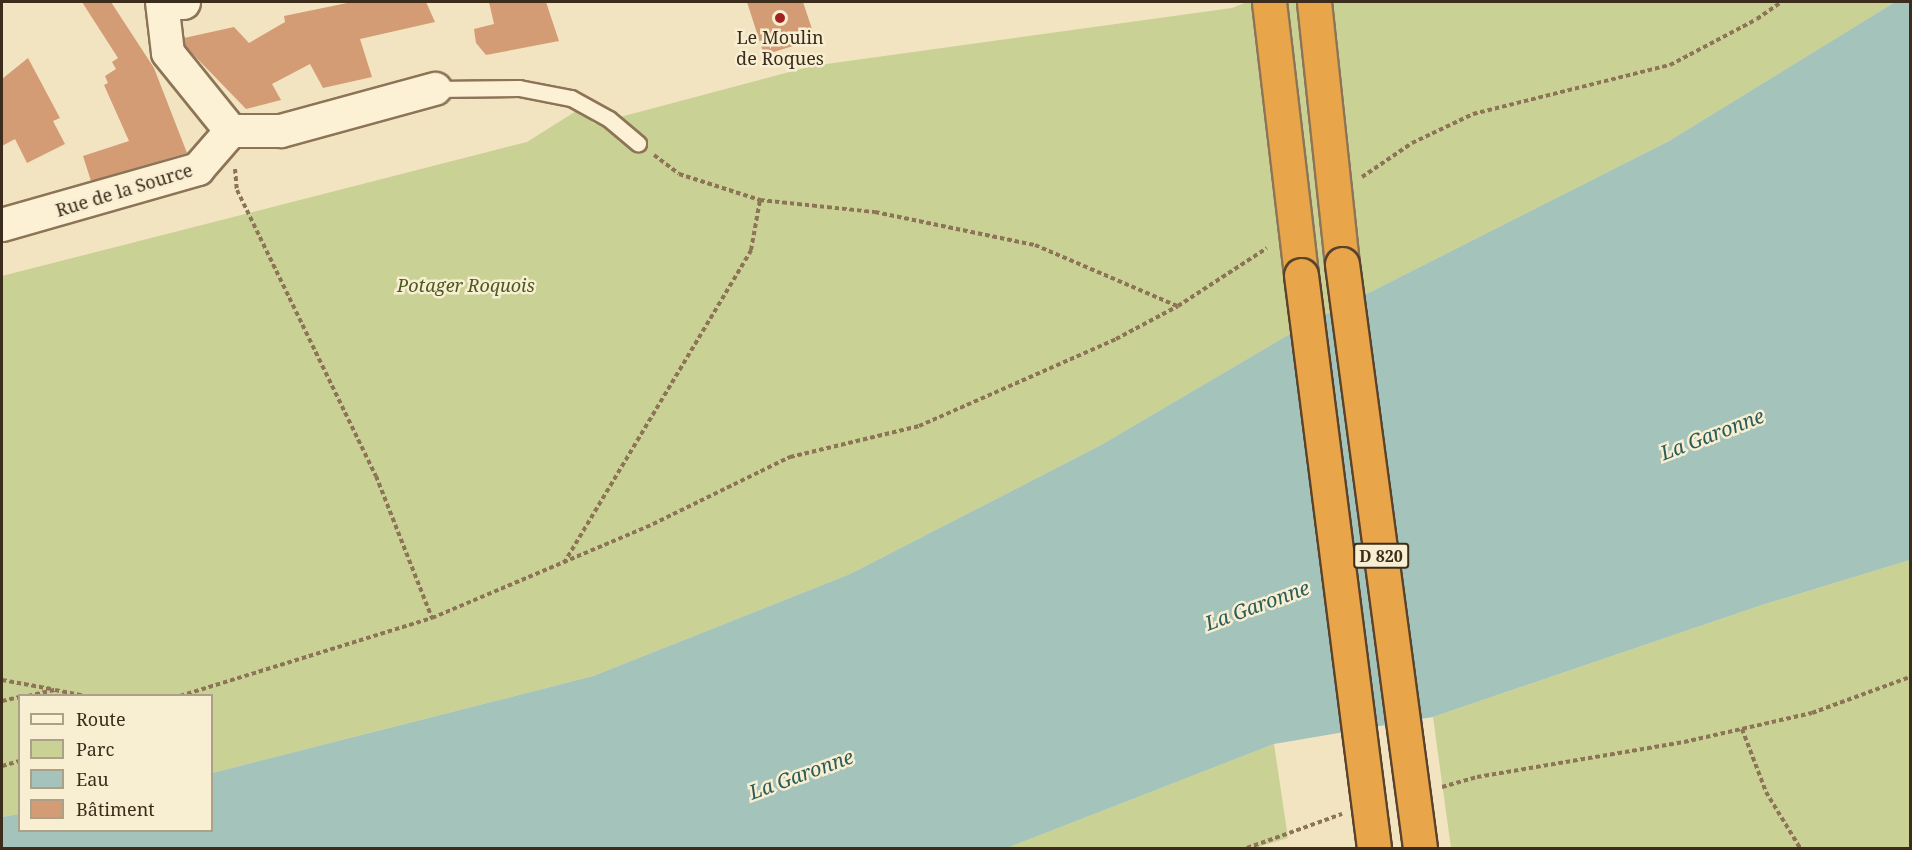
<!DOCTYPE html>
<meta charset="utf-8">
<style>
body{margin:0}
#map{position:relative;width:1912px;height:850px;overflow:hidden;background:#f2e4c1;font-family:"Noto Serif",serif}
div>[style]{position:absolute}
.green>*{inset:0;background:#c9d194}
.water>*{inset:0;background:#a4c4bb}
.building>*{inset:0;background:#d39c74}
.path>*{height:4px;margin-top:-2px;transform-origin:0;background:repeating-linear-gradient(90deg,#8d7457 0 4.5px,transparent 0 7.5px)}
.roads{filter:drop-shadow(2px 0 #8d7457) drop-shadow(-2px 0 #8d7457) drop-shadow(0 2px #8d7457) drop-shadow(0 -2px #8d7457)}
.lane>*{height:15px;margin:-7.5px;padding:0 7.5px;transform-origin:7.5px;border-radius:7.5px;background:#fcf1d5}
.street>*{height:32px;margin:-16px;padding:0 16px;transform-origin:16px;border-radius:16px;background:#fcf1d5}
.secondary>*{height:33px;margin:-16.5px;padding:0 16.5px;transform-origin:16.5px;border-radius:16.5px;background:#fcf1d5}
.highway>*{height:33px;margin:-16.5px;padding:0 16.5px;transform-origin:16.5px;border-radius:16.5px;background:#e8a54a}
.bridges{filter:drop-shadow(2px 0 #5a422b) drop-shadow(-2px 0 #5a422b) drop-shadow(0 2px #5a422b) drop-shadow(0 -2px #5a422b)}
.highway-bridge>*{height:33px;margin:-16.5px;padding:0 16.5px;transform-origin:16.5px;border-radius:16.5px;background:#e8a54a}
.dots>*{width:16px;height:16px;translate:-50% -50%;box-sizing:border-box;border:3px solid #f8eed1;border-radius:50%}
span{translate:-50% -50%;white-space:nowrap;text-align:center;line-height:1.15;-webkit-text-stroke:5px #f8eed1;paint-order:stroke}
.shield-label span{padding:2px 4px;background:#f8eed1;border:2px solid;border-radius:4px;-webkit-text-stroke-width:0}
.shield-label{font-size:16px;color:#3b2c1c;font-weight:700}
.poi-label{font-size:18px;color:#3b2c1c}
.street-label{font-size:18px;color:#3b2c1c}
.park-label{font-size:18px;color:#4b5a21;font-style:italic}
.water-label{font-size:20px;color:#2a5c5a;font-style:italic}
.frame{position:absolute;inset:0;border:3px solid #3b2c1c;pointer-events:none}
.legend{position:absolute;left:18px;top:694px;width:195px;height:138px;box-sizing:border-box;background:#f8eed1;border:2px solid #aca089;margin:0;padding:8px 10px;list-style:none;font-size:18px;color:#3b2c1c}
.legend li{display:flex;align-items:center;gap:12px;height:30px}
.legend b{width:30px;border:2px solid #aca089}
</style>
<div id="map">
<div class="green">
<div style="clip-path:polygon(1247px 2px,1895px 2px,1669px 141px,1305px 325px,1101px 445px,850px 574px,593px 676px,212px 773px,212px 696px,20px 696px,19px 814px,2px 817px,2px 276px,527px 142px,581px 108px,594px 124px,812px 66px,1232px 8px)"></div>
<div style="clip-path:polygon(1910px 560px,1910px 848px,1451px 848px,1433px 717px,1759px 606px)"></div>
<div style="clip-path:polygon(1274px 744px,1288px 838px,1255px 848px,1007px 848px)"></div>
</div>
<div class="water">
<div style="clip-path:polygon(1895px 2px,1910px 2px,1910px 560px,1759px 606px,1433px 717px,1274px 744px,1007px 848px,2px 848px,2px 817px,19px 814px,20px 830px,212px 830px,212px 773px,593px 676px,850px 574px,1101px 445px,1305px 325px,1669px 141px)"></div>
</div>
<div class="building">
<div style="clip-path:polygon(82px 2px,111px 2px,154px 68px,187px 153px,91px 181px,83px 156px,129px 141px,104px 85px,108px 83px,105px 76px,116px 69px,112px 62px,118px 58px)"></div>
<div style="clip-path:polygon(352px 2px,426px 2px,435px 22px,360px 39px,372px 77px,323px 88px,310px 64px,272px 84px,281px 100px,246px 109px,185px 46px,184px 38px,234px 27px,249px 43px,285px 22px,284px 16px)"></div>
<div style="clip-path:polygon(489px 2px,546px 2px,559px 41px,486px 55px,476px 43px,474px 29px,494px 24px)"></div>
<div style="clip-path:polygon(747px 2px,803px 2px,814px 35px,805px 38px,806px 42px,764px 55px)"></div>
<div style="clip-path:polygon(28px 58px,60px 118px,53px 121px,65px 144px,27px 163px,15px 139px,2px 146px,2px 79px)"></div>
</div>
<div class="path">
<div style="left:654px;top:155px;width:31px;rotate:37deg"></div>
<div style="left:679px;top:174px;width:85px;rotate:17.8deg"></div>
<div style="left:760px;top:200px;width:116px;rotate:6deg"></div>
<div style="left:875px;top:212px;width:163px;rotate:11.7deg"></div>
<div style="left:1035px;top:245px;width:155px;rotate:23.2deg"></div>
<div style="left:235px;top:169px;width:21px;rotate:85deg"></div>
<div style="left:237px;top:190px;width:318px;rotate:64.1deg"></div>
<div style="left:376px;top:476px;width:153px;rotate:68.5deg"></div>
<div style="left:1362px;top:177px;width:60px;rotate:-34.2deg"></div>
<div style="left:1412px;top:143px;width:68px;rotate:-25.4deg"></div>
<div style="left:1473px;top:114px;width:203px;rotate:-14deg"></div>
<div style="left:1670px;top:65px;width:98px;rotate:-27.9deg"></div>
<div style="left:1757px;top:19px;width:29px;rotate:-35deg"></div>
<div style="left:564px;top:563px;width:365px;rotate:-59.1deg"></div>
<div style="left:751px;top:250px;width:51px;rotate:-79.8deg"></div>
<div style="left:2px;top:680px;width:50px;rotate:10.4deg"></div>
<div style="left:28px;top:696px;width:28px;rotate:-13deg"></div>
<div style="left:55px;top:690px;width:32px;rotate:11deg"></div>
<div style="left:180px;top:696px;width:264px;rotate:-17.2deg"></div>
<div style="left:432px;top:618px;width:240px;rotate:-23deg"></div>
<div style="left:653px;top:524px;width:153px;rotate:-26.1deg"></div>
<div style="left:790px;top:457px;width:133px;rotate:-13.5deg"></div>
<div style="left:919px;top:426px;width:215px;rotate:-23.8deg"></div>
<div style="left:1116px;top:339px;width:70px;rotate:-28deg"></div>
<div style="left:1178px;top:306px;width:106px;rotate:-33.1deg"></div>
<div style="left:2px;top:701px;width:18px;rotate:-13deg"></div>
<div style="left:1742px;top:729px;width:67px;rotate:69.1deg"></div>
<div style="left:1766px;top:792px;width:66px;rotate:58.7deg"></div>
<div style="left:2px;top:766px;width:19px;rotate:-16deg"></div>
<div style="left:1442px;top:787px;width:36px;rotate:-16deg"></div>
<div style="left:1477px;top:777px;width:210px;rotate:-9.6deg"></div>
<div style="left:1684px;top:742px;width:131px;rotate:-12.8deg"></div>
<div style="left:1812px;top:713px;width:104px;rotate:-20.2deg"></div>
<div style="left:1247px;top:848px;width:101px;rotate:-19.7deg"></div>
</div>
<div class="roads">
<div class="lane">
<div style="left:435px;top:89px;width:84px;rotate:-0.7deg"></div>
<div style="left:519px;top:88px;width:53px;rotate:10.9deg"></div>
<div style="left:571px;top:98px;width:43px;rotate:28.9deg"></div>
<div style="left:609px;top:119px;width:38px;rotate:40deg"></div>
</div>
<div class="street">
<div style="left:162px;top:2px;width:51px;rotate:83.3deg"></div>
<div style="left:168px;top:53px;width:100px;rotate:51.1deg"></div>
<div style="left:231px;top:131px;width:50px"></div>
<div style="left:281px;top:131px;width:160px;rotate:-15.3deg"></div>
<div style="left:2px;top:225px;width:204px;rotate:-15.9deg"></div>
<div style="left:198px;top:169px;width:50px;rotate:-49deg"></div>
</div>
<div class="secondary">
<div style="left:181px;top:2px;width:2px"></div>
</div>
<div class="highway">
<div style="left:1269px;top:2px;width:275px;rotate:83.3deg"></div>
<div style="left:1314px;top:2px;width:263px;rotate:83.9deg"></div>
</div>
</div>
<div class="bridges">
<div class="highway-bridge">
<div style="left:1342px;top:264px;width:589px;rotate:82.39deg"></div>
<div style="left:1301px;top:275px;width:578px;rotate:82.74deg"></div>
</div>
</div>
<div class="dots">
<div style="left:780px;top:18px;background:#a12221"></div>
</div>
<div class="shield-label">
<span style="left:1381px;top:556px">D 820</span>
</div>
<div class="poi-label">
<span style="left:780px;top:48px">Le Moulin<br>de Roques</span>
</div>
<div class="street-label">
<span style="left:124px;top:190px;rotate:-17deg">Rue de la Source</span>
</div>
<div class="park-label">
<span style="left:466px;top:285px">Potager Roquois</span>
</div>
<div class="water-label">
<span style="left:1712px;top:434px;rotate:-21deg">La Garonne</span>
<span style="left:1257px;top:605px;rotate:-20deg">La Garonne</span>
<span style="left:801px;top:774px;rotate:-20deg">La Garonne</span>
</div>
<div class="frame"></div>
<ul class="legend">
<li><b style="height:8px;background:#fcf1d5"></b>Route</li>
<li><b style="height:16px;background:#c9d194"></b>Parc</li>
<li><b style="height:16px;background:#a4c4bb"></b>Eau</li>
<li><b style="height:16px;background:#d39c74"></b>Bâtiment</li>
</ul>
</div>
